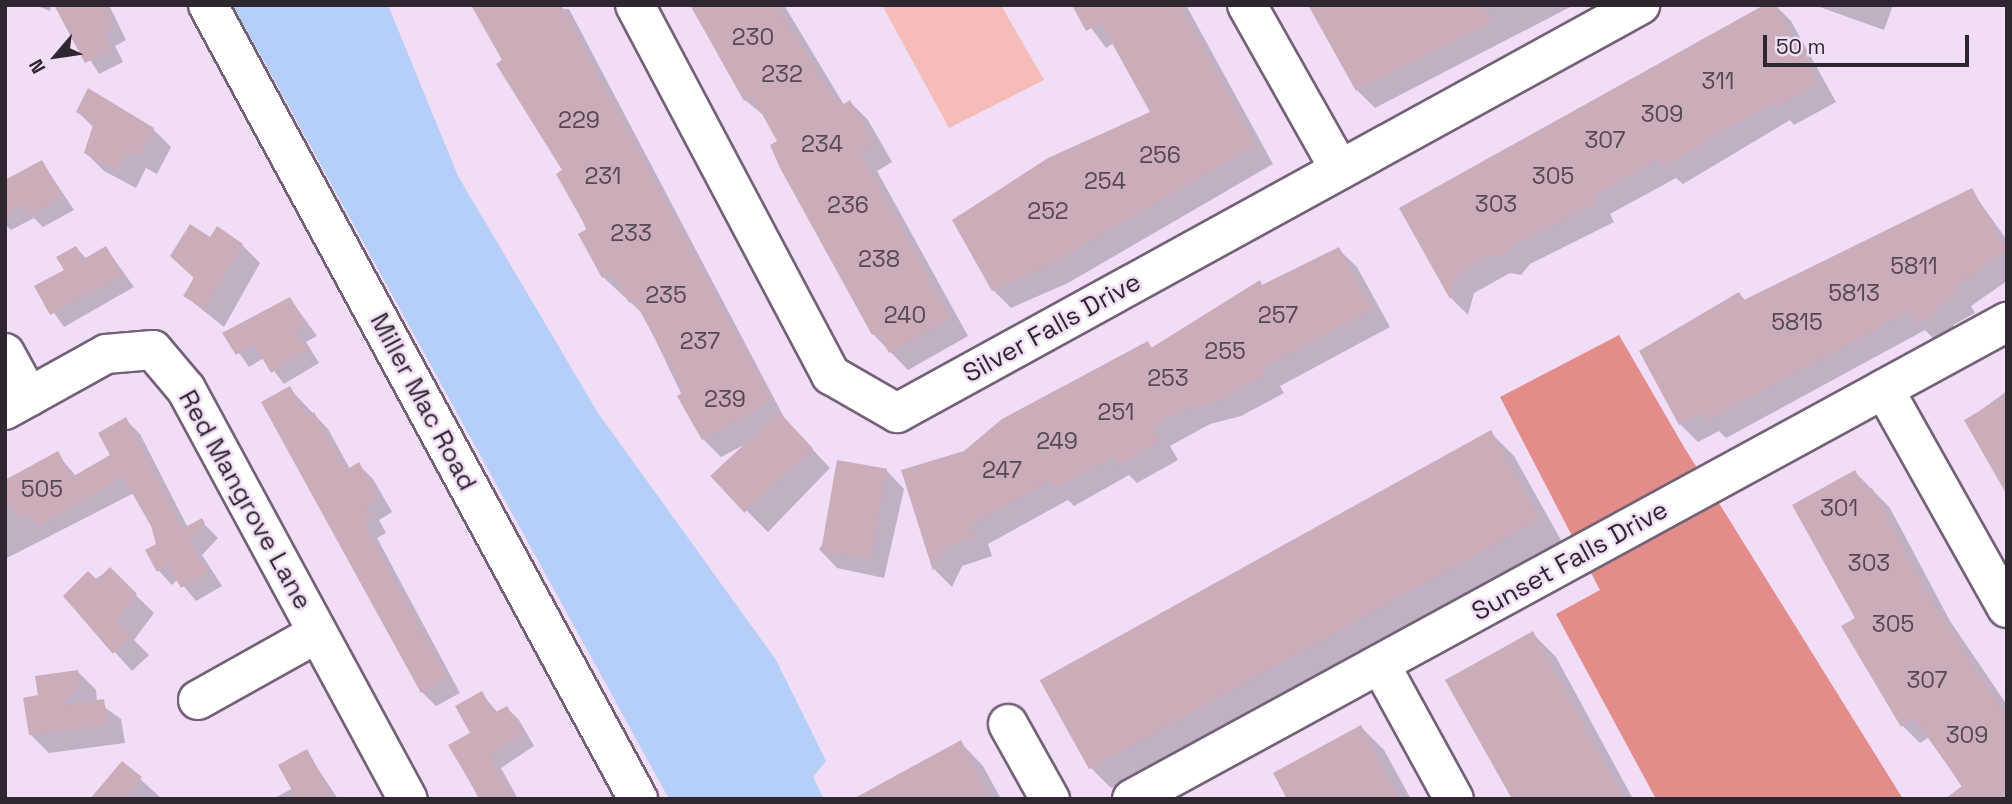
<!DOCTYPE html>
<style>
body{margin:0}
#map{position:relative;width:2012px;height:804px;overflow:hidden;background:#f1ddf5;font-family:"Space Grotesk",sans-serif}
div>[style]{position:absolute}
.green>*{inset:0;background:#f5bcba}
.forest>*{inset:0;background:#e38d8b}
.water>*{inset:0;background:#b5cff8}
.shadow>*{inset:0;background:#0003}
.building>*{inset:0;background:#cbadba;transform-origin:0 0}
.roads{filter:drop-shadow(2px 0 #736277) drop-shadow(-2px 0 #736277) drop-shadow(0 2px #736277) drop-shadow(0 -2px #736277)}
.minor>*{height:38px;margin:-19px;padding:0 19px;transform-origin:19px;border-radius:19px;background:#fff}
span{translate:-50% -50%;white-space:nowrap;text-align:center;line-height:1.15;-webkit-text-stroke:5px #f1ddf5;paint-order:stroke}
.number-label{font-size:23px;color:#564852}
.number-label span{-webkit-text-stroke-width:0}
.street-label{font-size:26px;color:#2f2730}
.frame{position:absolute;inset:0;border:7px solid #2f2730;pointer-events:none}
.north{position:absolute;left:21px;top:21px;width:70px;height:70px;-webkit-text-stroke:5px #f1ddf5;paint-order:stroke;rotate:241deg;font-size:19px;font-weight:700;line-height:28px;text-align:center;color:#2f2730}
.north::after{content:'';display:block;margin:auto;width:24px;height:32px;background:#2f2730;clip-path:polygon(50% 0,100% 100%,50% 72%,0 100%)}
.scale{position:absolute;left:1763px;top:35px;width:206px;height:32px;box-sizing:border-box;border:4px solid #2f2730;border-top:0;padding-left:9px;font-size:21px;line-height:24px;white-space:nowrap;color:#2f2730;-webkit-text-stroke:5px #f1ddf5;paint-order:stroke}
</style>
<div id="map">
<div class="green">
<div style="clip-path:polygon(882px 5px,1001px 5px,1044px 80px,949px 128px)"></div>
</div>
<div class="forest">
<div style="clip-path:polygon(1619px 335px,1684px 447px,1903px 799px,1656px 799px,1556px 614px,1600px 590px,1500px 397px)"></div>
</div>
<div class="water">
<div style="clip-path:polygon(233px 5px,388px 5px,458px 176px,598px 413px,776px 660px,826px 761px,813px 777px,824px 799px,669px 799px)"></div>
</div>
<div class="shadow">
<div style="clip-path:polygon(35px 5px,51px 5px,50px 11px)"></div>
<div style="clip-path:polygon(56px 5px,109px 5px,126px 40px,115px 46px,123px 62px,99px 74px)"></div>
<div style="clip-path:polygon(476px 5px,569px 9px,786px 421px,830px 468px,768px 532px,715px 479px,753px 440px,721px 457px,703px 439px,643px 314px,603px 277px,565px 171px)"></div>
<div style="clip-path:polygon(697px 5px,784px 5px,844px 105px,850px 102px,868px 120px,892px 162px,877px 171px,968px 336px,908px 370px,873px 334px,779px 141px,766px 117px,745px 100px)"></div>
<div style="clip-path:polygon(1074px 5px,1186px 5px,1273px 164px,1068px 283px,1011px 308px,993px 290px,1153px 113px,1114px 43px,1106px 48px)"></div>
<div style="clip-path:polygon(1321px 5px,1574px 5px,1375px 108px,1357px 90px)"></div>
<div style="clip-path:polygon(1775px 5px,1791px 21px,1836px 102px,1794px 125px,1790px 120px,1683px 184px,1676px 178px,1610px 214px,1614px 222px,1530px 264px,1521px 275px,1510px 273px,1474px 293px,1468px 315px,1451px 298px,1402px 208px)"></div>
<div style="clip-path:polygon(1814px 5px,1893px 5px,1884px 30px)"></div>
<div style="clip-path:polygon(78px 112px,153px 129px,171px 147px,157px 174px,146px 168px,136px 188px,104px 171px,86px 153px,94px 128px)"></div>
<div style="clip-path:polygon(42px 162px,74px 210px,43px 227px,34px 218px,11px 230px,5px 224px,5px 180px)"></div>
<div style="clip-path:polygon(1971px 190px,2007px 240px,2007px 281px,1971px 306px,1975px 313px,1953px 325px,1956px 331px,1937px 342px,1925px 330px,1726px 438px,1719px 431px,1698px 442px,1680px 424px,1739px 294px,1746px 301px)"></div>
<div style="clip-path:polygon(211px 240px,242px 245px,260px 263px,224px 327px,185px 296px)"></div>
<div style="clip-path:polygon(76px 248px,87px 259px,106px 248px,134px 287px,64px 327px,36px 287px,66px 271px)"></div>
<div style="clip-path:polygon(1338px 249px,1357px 267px,1390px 327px,1280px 386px,1284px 393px,1241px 416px,1210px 424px,1170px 446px,1178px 460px,1137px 483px,1129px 475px,1074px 506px,1068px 500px,988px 544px,992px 556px,962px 566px,952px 587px,935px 570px,903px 471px,965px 452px,1147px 343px,1153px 349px)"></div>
<div style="clip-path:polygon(290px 299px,317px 336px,306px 342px,319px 363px,284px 384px,264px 358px,249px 367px,225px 333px)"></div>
<div style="clip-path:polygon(289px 388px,328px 429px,350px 469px,359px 465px,373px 479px,392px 512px,379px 520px,386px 533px,377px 538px,460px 693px,436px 706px,422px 692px)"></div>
<div style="clip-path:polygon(2007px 391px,2007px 490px,1967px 420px)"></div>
<div style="clip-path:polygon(126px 420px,140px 434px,188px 528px,201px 521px,218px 538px,202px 555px,222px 586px,196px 601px,178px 579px,172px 585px,159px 571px,147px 551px,158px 545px,153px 525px,134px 493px,5px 559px,5px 483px,57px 454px,76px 476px,113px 456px)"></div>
<div style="clip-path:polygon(1491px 433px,1514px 456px,1562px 542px,1111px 788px,1088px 765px)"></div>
<div style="clip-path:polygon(886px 470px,904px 489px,884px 578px,837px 568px,819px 549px)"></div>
<div style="clip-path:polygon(1855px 472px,1890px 508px,1950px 621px,2007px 705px,2007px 799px,1970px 799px,1929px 737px,1920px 743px,1902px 725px,1843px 627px,1857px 618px)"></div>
<div style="clip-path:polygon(110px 570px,154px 613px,134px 640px,149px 655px,132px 671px,65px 597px)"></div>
<div style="clip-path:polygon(1533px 634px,1556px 657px,1633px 799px,1512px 799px)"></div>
<div style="clip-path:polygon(78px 672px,96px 690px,97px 702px,121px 719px,125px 743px,49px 753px,31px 735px,40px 697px)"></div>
<div style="clip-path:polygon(481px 693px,498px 713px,507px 708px,519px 720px,534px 746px,501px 768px,518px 799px,479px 799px,451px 746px,473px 734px)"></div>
<div style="clip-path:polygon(1361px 727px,1384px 750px,1411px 799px,1289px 799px)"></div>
<div style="clip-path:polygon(960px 742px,983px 766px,1001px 799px,880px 799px)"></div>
<div style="clip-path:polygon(306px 751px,338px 799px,273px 799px,293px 788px)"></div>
<div style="clip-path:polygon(122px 763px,159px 796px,157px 799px,96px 799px)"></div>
</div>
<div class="building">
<div style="clip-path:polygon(54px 5px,104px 5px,115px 27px,104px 33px,112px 50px,85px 63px)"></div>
<div style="clip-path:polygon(471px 5px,561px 5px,772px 401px,702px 440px,677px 396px,684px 392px,634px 300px,629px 303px,612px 272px,602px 278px,578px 234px,587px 229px,556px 174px,562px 170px,496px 64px,502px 60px)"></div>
<div style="clip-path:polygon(690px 5px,776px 5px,840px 106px,850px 100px,875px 144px,860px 152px,951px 318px,889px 353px,877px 332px,872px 335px,780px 168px,770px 145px,777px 141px,752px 96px,744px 101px)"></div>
<div style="clip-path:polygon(1072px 5px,1180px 5px,1256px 145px,1050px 265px,992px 291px,952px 220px,1048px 158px,1150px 112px,1101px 23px,1086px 31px)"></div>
<div style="clip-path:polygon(1308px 5px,1482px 5px,1492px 23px,1356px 91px)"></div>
<div style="clip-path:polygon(1764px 5px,1775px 5px,1819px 83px,1775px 108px,1772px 103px,1664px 167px,1659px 159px,1593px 196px,1597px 204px,1512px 246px,1502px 258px,1491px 255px,1457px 275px,1450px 299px,1399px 208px)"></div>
<div style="clip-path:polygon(88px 88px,154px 128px,139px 157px,128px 151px,117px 171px,84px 153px,94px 122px,76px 112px)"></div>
<div style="clip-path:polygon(42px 160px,63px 197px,29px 216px,23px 205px,5px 215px,5px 180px)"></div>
<div style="clip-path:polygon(1972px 188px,2007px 251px,1954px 288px,1958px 294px,1936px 307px,1939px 312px,1917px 325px,1910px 311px,1707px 421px,1702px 412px,1679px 425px,1639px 351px,1739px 292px,1744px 300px)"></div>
<div style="clip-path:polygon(190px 224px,210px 237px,217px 226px,243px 244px,205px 310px,183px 296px,194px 278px,170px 256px)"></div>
<div style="clip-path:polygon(76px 246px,84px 259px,106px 246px,123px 275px,50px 315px,34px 286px,64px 270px,56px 257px)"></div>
<div style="clip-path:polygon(1339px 247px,1373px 309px,1263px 368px,1267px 374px,1223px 399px,1194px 410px,1191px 406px,1153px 427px,1161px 441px,1117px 466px,1112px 457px,1055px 489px,1051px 481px,971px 525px,975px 538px,944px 548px,933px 571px,901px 470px,964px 451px,1002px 419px,1148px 341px,1151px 348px,1260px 280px,1262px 285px)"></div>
<div style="clip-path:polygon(290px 297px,306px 323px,295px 330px,308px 350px,271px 373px,254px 344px,236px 355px,222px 333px)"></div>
<div style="clip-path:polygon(290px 386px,307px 416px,314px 412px,346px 470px,359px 462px,379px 498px,366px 505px,373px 518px,364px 523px,447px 678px,421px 693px,261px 402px)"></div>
<div style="clip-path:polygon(2007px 395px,2007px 495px,1964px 420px)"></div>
<div style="left:779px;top:412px;width:50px;height:94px;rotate:47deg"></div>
<div style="clip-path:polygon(126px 417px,182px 529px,202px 518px,205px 523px,189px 540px,209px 572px,181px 588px,167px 563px,157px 572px,145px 550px,156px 544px,151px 526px,123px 477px,37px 528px,30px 514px,19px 521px,5px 497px,5px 480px,58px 451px,72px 477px,110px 455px,98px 433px)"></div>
<div style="left:1491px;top:430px;width:102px;height:516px;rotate:61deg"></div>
<div style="left:837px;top:460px;width:51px;height:92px;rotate:10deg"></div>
<div style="clip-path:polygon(1855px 470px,1867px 491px,1872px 488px,1932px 601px,2007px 717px,2007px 799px,1945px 799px,1962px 786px,1914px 718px,1901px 727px,1841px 626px,1855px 618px,1792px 505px)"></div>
<div style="clip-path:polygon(110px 567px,137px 594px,117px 620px,132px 636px,113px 654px,63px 596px,88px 571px,97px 580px)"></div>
<div style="clip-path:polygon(1533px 631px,1611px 774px,1624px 799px,1512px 799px,1459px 705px,1445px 680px)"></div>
<div style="clip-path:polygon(78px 670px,80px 686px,60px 706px,104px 699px,108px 725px,29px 735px,23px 698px,38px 695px,35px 676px)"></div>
<div style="clip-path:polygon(482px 691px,494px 713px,507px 706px,523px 733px,490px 756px,514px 799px,480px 799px,448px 745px,470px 733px,455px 706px)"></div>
<div style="clip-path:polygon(1361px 725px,1399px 799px,1287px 799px,1273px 773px)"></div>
<div style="clip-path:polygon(961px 740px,990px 799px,853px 799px)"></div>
<div style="clip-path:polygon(307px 749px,324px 780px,332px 799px,297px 799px,278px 765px)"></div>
<div style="clip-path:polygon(122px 761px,142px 777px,125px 799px,90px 799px)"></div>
</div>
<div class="roads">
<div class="minor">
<div style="left:208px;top:5px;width:903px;rotate:61.56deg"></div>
<div style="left:635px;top:5px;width:419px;rotate:62.1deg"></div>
<div style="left:831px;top:375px;width:76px;rotate:29.9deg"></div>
<div style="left:897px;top:413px;width:848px;rotate:-28.77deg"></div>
<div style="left:1247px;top:5px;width:189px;rotate:60.6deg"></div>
<div style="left:5px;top:353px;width:50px;rotate:61.4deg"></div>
<div style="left:1884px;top:389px;width:251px;rotate:60.7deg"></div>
<div style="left:5px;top:410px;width:115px;rotate:-29deg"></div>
<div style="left:106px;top:354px;width:47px;rotate:-4.9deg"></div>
<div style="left:153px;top:350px;width:51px;rotate:49.8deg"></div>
<div style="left:186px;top:389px;width:466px;rotate:61.6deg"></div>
<div style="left:1380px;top:664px;width:154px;rotate:61.3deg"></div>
<div style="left:198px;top:700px;width:137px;rotate:-29.2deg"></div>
<div style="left:1008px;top:724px;width:86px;rotate:60.8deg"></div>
<div style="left:1132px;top:799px;width:997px;rotate:-28.6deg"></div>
</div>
</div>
<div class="number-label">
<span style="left:753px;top:37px">230</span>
<span style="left:782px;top:74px">232</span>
<span style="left:1718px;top:81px">311</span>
<span style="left:1662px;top:114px">309</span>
<span style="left:579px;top:120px">229</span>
<span style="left:1605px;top:140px">307</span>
<span style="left:822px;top:144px">234</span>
<span style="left:1160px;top:155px">256</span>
<span style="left:603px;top:176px">231</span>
<span style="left:1553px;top:176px">305</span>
<span style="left:1105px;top:181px">254</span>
<span style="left:1496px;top:204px">303</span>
<span style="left:848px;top:205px">236</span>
<span style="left:1048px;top:211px">252</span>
<span style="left:631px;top:233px">233</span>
<span style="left:879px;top:259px">238</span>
<span style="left:1914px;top:266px">5811</span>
<span style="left:1854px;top:293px">5813</span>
<span style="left:666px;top:295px">235</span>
<span style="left:905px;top:315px">240</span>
<span style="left:1278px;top:315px">257</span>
<span style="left:1797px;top:322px">5815</span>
<span style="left:700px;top:341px">237</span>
<span style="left:1225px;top:351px">255</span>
<span style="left:1168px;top:378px">253</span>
<span style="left:725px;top:399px">239</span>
<span style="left:1116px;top:412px">251</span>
<span style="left:1057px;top:441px">249</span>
<span style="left:1002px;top:470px">247</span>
<span style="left:42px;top:489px">505</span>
<span style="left:1839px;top:508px">301</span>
<span style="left:1869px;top:563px">303</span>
<span style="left:1893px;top:624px">305</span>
<span style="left:1927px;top:680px">307</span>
<span style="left:1967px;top:735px">309</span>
</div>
<div class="street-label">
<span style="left:1052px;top:328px;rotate:-29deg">Silver Falls Drive</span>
<span style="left:423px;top:402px;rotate:62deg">Miller Mac Road</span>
<span style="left:245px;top:500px;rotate:61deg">Red Mangrove Lane</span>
<span style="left:1570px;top:561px;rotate:-29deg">Sunset Falls Drive</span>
</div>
<div class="frame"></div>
<div class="north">N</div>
<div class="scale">50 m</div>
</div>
